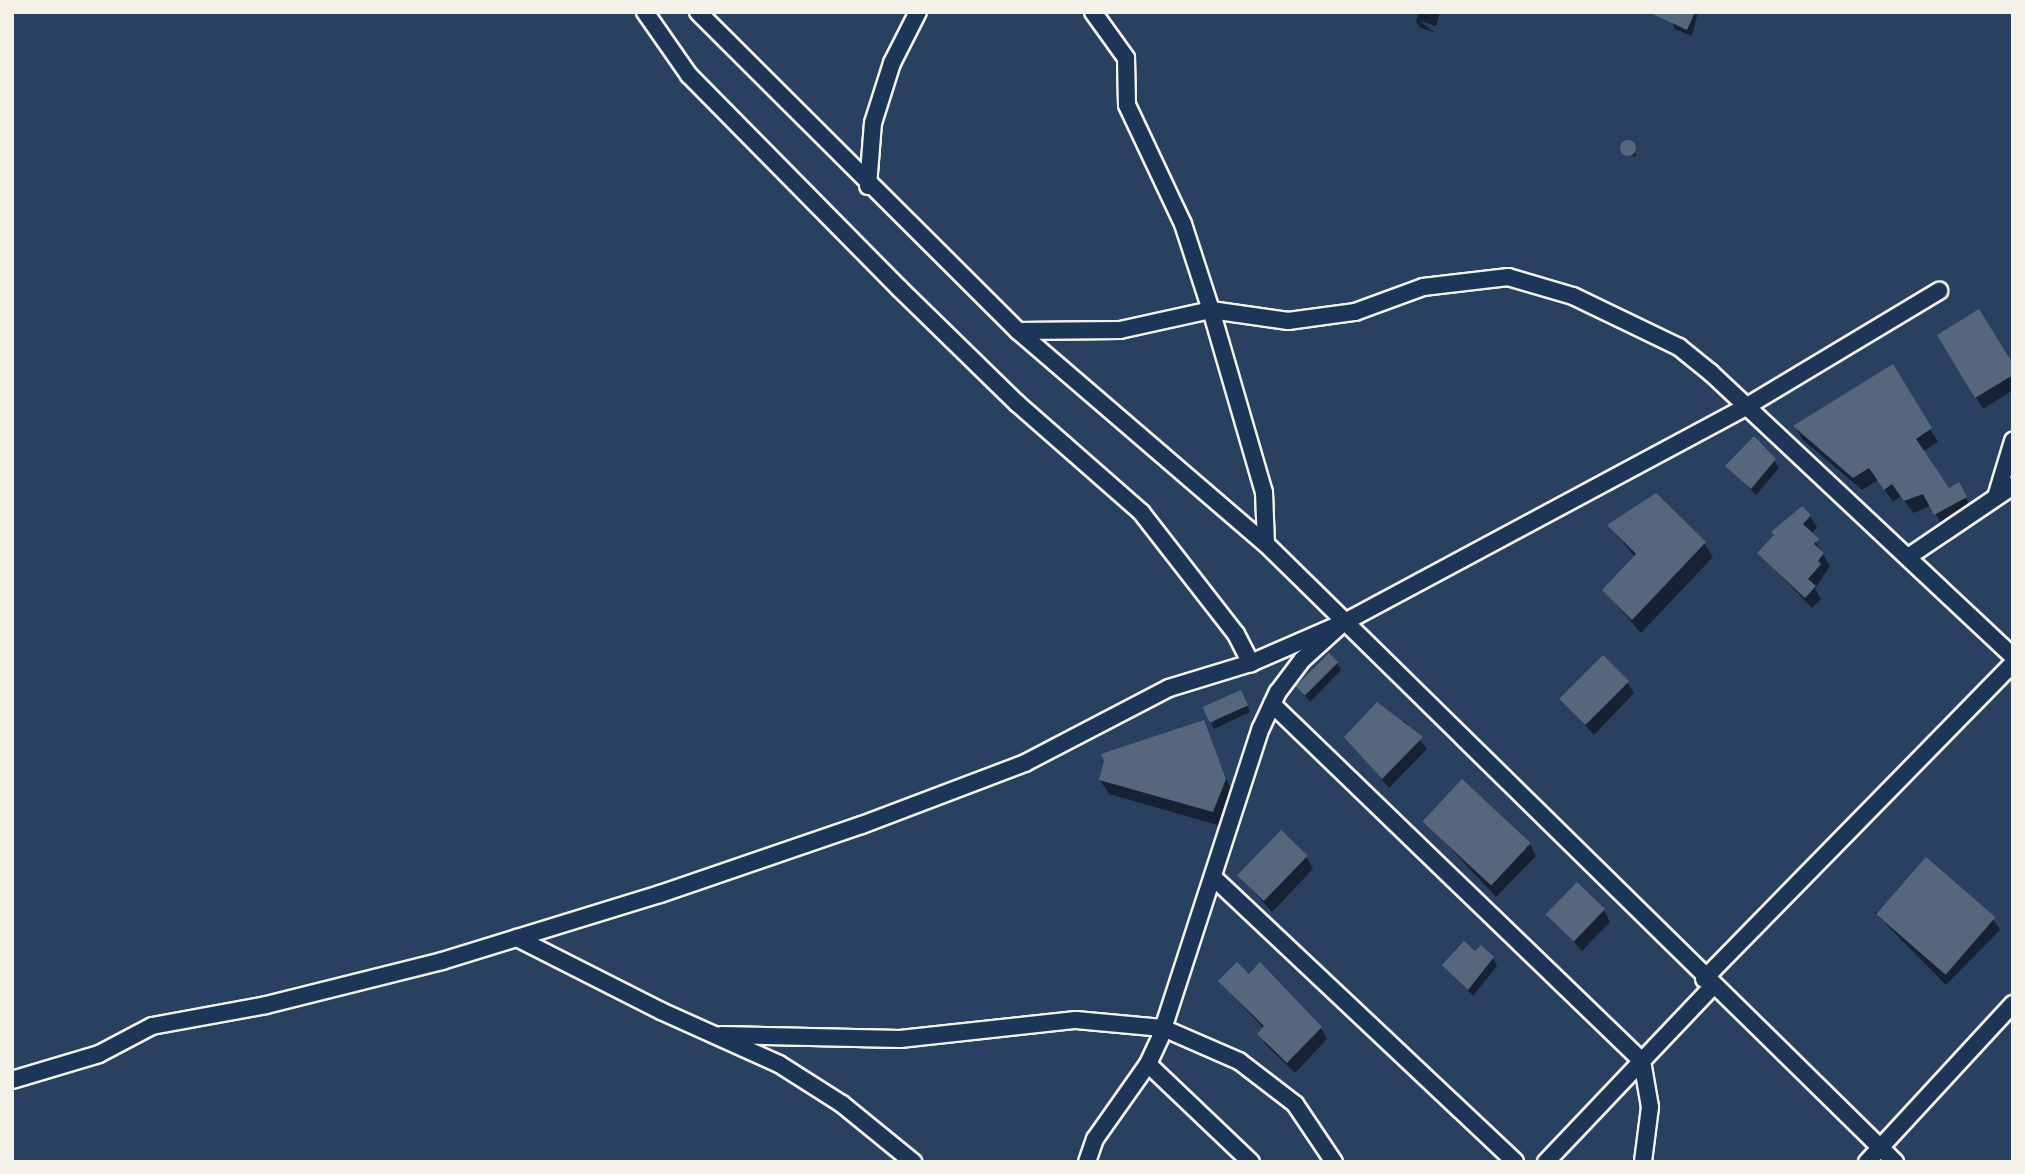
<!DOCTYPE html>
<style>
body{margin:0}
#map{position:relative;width:2025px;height:1174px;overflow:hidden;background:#2a4060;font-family:Delius,sans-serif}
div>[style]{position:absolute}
.shadow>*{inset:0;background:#0007}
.building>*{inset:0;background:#56677d;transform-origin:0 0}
.round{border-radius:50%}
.roads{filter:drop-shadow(2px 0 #f4f1e8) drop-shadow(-2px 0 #f4f1e8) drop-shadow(0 2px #f4f1e8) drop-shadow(0 -2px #f4f1e8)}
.minor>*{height:16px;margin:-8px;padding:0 8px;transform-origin:8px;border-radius:8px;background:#1d3557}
span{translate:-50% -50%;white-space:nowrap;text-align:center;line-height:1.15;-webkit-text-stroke:5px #1d3557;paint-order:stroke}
.frame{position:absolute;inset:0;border:14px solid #f4f1e8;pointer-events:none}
</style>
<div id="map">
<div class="shadow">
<div style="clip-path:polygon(1419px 12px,1440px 12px,1436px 26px,1420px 21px,1434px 32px,1420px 28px,1416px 21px)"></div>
<div style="clip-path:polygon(1675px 12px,1698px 12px,1692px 36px,1675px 29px,1671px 21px)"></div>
<div style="clip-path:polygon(1630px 141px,1636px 155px,1634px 157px,1623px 153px,1622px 147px)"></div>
<div style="clip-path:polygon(1939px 336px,2013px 368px,2013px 390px,1983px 409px)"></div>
<div style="clip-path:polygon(1892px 367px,1938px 442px,1922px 452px,1949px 490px,1959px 485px,1973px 511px,1943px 527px,1931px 506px,1913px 513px,1901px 496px,1893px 502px,1878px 480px,1862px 490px,1802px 439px,1795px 426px)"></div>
<div style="clip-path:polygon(1774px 460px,1779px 468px,1756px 495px,1727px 466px)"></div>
<div style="clip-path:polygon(1810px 516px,1817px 527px,1811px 534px,1830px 566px,1815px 589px,1821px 599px,1812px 608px,1759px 553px)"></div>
<div style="clip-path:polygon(1609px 526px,1704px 543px,1713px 557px,1641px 633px,1604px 590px,1635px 557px)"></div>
<div style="clip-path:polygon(1337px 663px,1341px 670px,1310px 702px,1298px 687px)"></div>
<div style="clip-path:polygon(1627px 682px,1634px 693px,1594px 735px,1562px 700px)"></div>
<div style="clip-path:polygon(1244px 698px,1250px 712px,1214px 729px,1211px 724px)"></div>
<div style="clip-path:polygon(1404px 721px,1427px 749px,1389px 788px,1347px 738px)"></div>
<div style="clip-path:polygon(1203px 722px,1233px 795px,1221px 826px,1109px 794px,1100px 780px)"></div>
<div style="clip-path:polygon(1425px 821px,1530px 844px,1536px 856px,1496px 897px)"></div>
<div style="clip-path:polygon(1306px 857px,1313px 869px,1272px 912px,1240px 876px)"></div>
<div style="clip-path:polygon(1604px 910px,1610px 922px,1582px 951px,1549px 914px)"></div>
<div style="clip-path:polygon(1874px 912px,1993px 919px,2000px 930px,1946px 985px)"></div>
<div style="clip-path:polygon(1475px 954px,1493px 958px,1497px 966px,1473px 996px,1444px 965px)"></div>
<div style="clip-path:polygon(1249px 976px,1321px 1028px,1327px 1039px,1295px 1073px,1266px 1045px,1259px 1034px,1264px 1029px,1220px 981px)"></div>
</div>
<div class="building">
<div style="clip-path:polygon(1648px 12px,1695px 12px,1687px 30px)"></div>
<div class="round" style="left:1620px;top:140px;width:16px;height:16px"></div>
<div style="clip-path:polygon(1979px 309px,2013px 364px,2013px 375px,1975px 398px,1937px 335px)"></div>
<div style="clip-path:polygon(1893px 364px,1932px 428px,1916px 439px,1949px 488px,1959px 482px,1967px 497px,1934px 515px,1923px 494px,1904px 501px,1892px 484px,1884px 490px,1869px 468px,1853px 478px,1793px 426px)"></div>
<div style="clip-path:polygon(1754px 436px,1776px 459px,1751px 489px,1725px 466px)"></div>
<div style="clip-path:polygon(1656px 493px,1706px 542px,1632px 620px,1602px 590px,1636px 554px,1607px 525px)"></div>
<div style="clip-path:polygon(1802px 506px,1811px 515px,1803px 524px,1819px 539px,1814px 544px,1824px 553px,1818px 561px,1821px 564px,1808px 579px,1816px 586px,1805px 598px,1757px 553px,1774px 535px,1771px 532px)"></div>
<div style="left:1329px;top:653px;width:13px;height:47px;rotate:45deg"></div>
<div style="left:1603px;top:655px;width:37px;height:62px;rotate:45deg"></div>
<div style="left:1241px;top:690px;width:17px;height:42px;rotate:66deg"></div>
<div style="clip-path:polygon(1377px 702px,1423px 737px,1382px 779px,1344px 737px)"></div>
<div style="clip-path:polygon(1204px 720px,1226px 779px,1213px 812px,1099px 780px,1104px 761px,1101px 754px)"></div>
<div style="left:1462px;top:779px;width:94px;height:58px;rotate:43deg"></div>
<div style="left:1281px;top:830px;width:37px;height:63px;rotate:44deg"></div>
<div style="left:1926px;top:857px;width:92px;height:76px;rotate:41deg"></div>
<div style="left:1577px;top:882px;width:39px;height:45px;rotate:44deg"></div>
<div style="clip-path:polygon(1464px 941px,1475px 951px,1481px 945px,1494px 957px,1468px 990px,1442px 965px)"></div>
<div style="clip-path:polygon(1237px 962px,1249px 974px,1260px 962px,1322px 1027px,1287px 1063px,1257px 1034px,1264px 1026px,1218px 981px)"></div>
</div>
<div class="roads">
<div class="minor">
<div style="left:645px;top:12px;width:77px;rotate:55.1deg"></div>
<div style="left:689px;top:75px;width:299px;rotate:45.4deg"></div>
<div style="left:899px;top:288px;width:166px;rotate:44.3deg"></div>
<div style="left:1018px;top:404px;width:164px;rotate:41.3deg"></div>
<div style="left:1141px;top:512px;width:155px;rotate:52.1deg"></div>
<div style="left:1236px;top:634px;width:33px;rotate:63deg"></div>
<div style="left:698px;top:12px;width:452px;rotate:44.9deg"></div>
<div style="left:1018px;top:331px;width:327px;rotate:40.7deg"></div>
<div style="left:1266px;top:544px;width:882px;rotate:44.49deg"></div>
<div style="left:1093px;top:12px;width:57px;rotate:54.3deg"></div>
<div style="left:1126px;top:58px;width:47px;rotate:88.8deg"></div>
<div style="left:1127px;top:105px;width:132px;rotate:64.8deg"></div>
<div style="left:1183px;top:224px;width:90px;rotate:72deg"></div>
<div style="left:1211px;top:310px;width:190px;rotate:73.8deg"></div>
<div style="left:1264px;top:492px;width:52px;rotate:87.8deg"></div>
<div style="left:868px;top:186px;width:63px;rotate:-85.5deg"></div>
<div style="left:873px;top:123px;width:63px;rotate:-72.4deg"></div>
<div style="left:892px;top:63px;width:57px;rotate:-63deg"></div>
<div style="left:1018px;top:331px;width:102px;rotate:-0.6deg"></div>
<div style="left:1120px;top:330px;width:93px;rotate:-12.4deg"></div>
<div style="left:1211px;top:310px;width:78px;rotate:8.1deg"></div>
<div style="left:1288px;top:321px;width:68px;rotate:-7.7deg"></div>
<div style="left:1355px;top:312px;width:72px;rotate:-20.2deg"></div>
<div style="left:1423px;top:287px;width:86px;rotate:-6.7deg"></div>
<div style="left:1508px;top:277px;width:68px;rotate:16.3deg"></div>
<div style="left:1573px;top:296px;width:118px;rotate:25.7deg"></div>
<div style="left:1679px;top:347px;width:40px;rotate:39deg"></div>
<div style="left:1710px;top:372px;width:416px;rotate:43.2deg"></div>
<div style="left:1996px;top:497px;width:59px;rotate:-73.1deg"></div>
<div style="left:1908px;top:557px;width:127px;rotate:-34.1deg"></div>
<div style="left:1272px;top:704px;width:514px;rotate:43.98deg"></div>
<div style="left:1642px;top:1061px;width:47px;rotate:80.1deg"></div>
<div style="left:1650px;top:1107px;width:55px;rotate:97.3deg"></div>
<div style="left:1213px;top:877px;width:415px;rotate:43.3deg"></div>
<div style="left:517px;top:938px;width:161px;rotate:26.9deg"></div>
<div style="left:661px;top:1011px;width:129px;rotate:24.2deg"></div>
<div style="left:779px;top:1064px;width:75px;rotate:32.4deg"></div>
<div style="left:842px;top:1104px;width:92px;rotate:39.2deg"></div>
<div style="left:1704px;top:979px;width:441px;rotate:-45.6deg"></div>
<div style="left:721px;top:1035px;width:179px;rotate:1.3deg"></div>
<div style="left:900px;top:1039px;width:177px;rotate:-6.2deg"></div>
<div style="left:1076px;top:1020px;width:87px;rotate:5.3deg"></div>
<div style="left:1163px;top:1028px;width:83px;rotate:23.5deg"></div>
<div style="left:1239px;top:1061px;width:71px;rotate:37.5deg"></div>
<div style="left:1295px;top:1104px;width:70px;rotate:56.1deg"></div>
<div style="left:1148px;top:1064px;width:142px;rotate:43.6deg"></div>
<div style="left:12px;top:1080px;width:91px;rotate:-16.6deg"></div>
<div style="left:99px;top:1054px;width:60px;rotate:-27.8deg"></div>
<div style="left:152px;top:1026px;width:116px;rotate:-10.4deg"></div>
<div style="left:266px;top:1005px;width:181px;rotate:-14deg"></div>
<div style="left:442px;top:961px;width:228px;rotate:-17.1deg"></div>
<div style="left:660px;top:894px;width:213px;rotate:-18.9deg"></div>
<div style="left:862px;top:825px;width:174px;rotate:-20.8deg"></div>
<div style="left:1025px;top:763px;width:162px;rotate:-27.5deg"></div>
<div style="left:1169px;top:688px;width:86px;rotate:-17deg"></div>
<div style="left:1251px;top:663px;width:100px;rotate:-23.5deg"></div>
<div style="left:1087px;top:1162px;width:24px;rotate:-71deg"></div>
<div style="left:1095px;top:1139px;width:92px;rotate:-54.8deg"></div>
<div style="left:1148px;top:1064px;width:29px;rotate:-65deg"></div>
<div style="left:1160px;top:1038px;width:326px;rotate:-72deg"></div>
<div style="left:1261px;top:728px;width:40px;rotate:-65deg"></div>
<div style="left:1278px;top:692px;width:40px;rotate:-53deg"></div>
<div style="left:1302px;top:660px;width:55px;rotate:-42.1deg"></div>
<div style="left:1343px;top:623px;width:461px;rotate:-28.2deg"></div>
<div style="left:1749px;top:405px;width:222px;rotate:-31deg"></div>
<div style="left:1546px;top:1162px;width:243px;rotate:-46.5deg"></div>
<div style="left:1867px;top:1162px;width:215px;rotate:-47.3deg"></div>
</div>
</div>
<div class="frame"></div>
</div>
